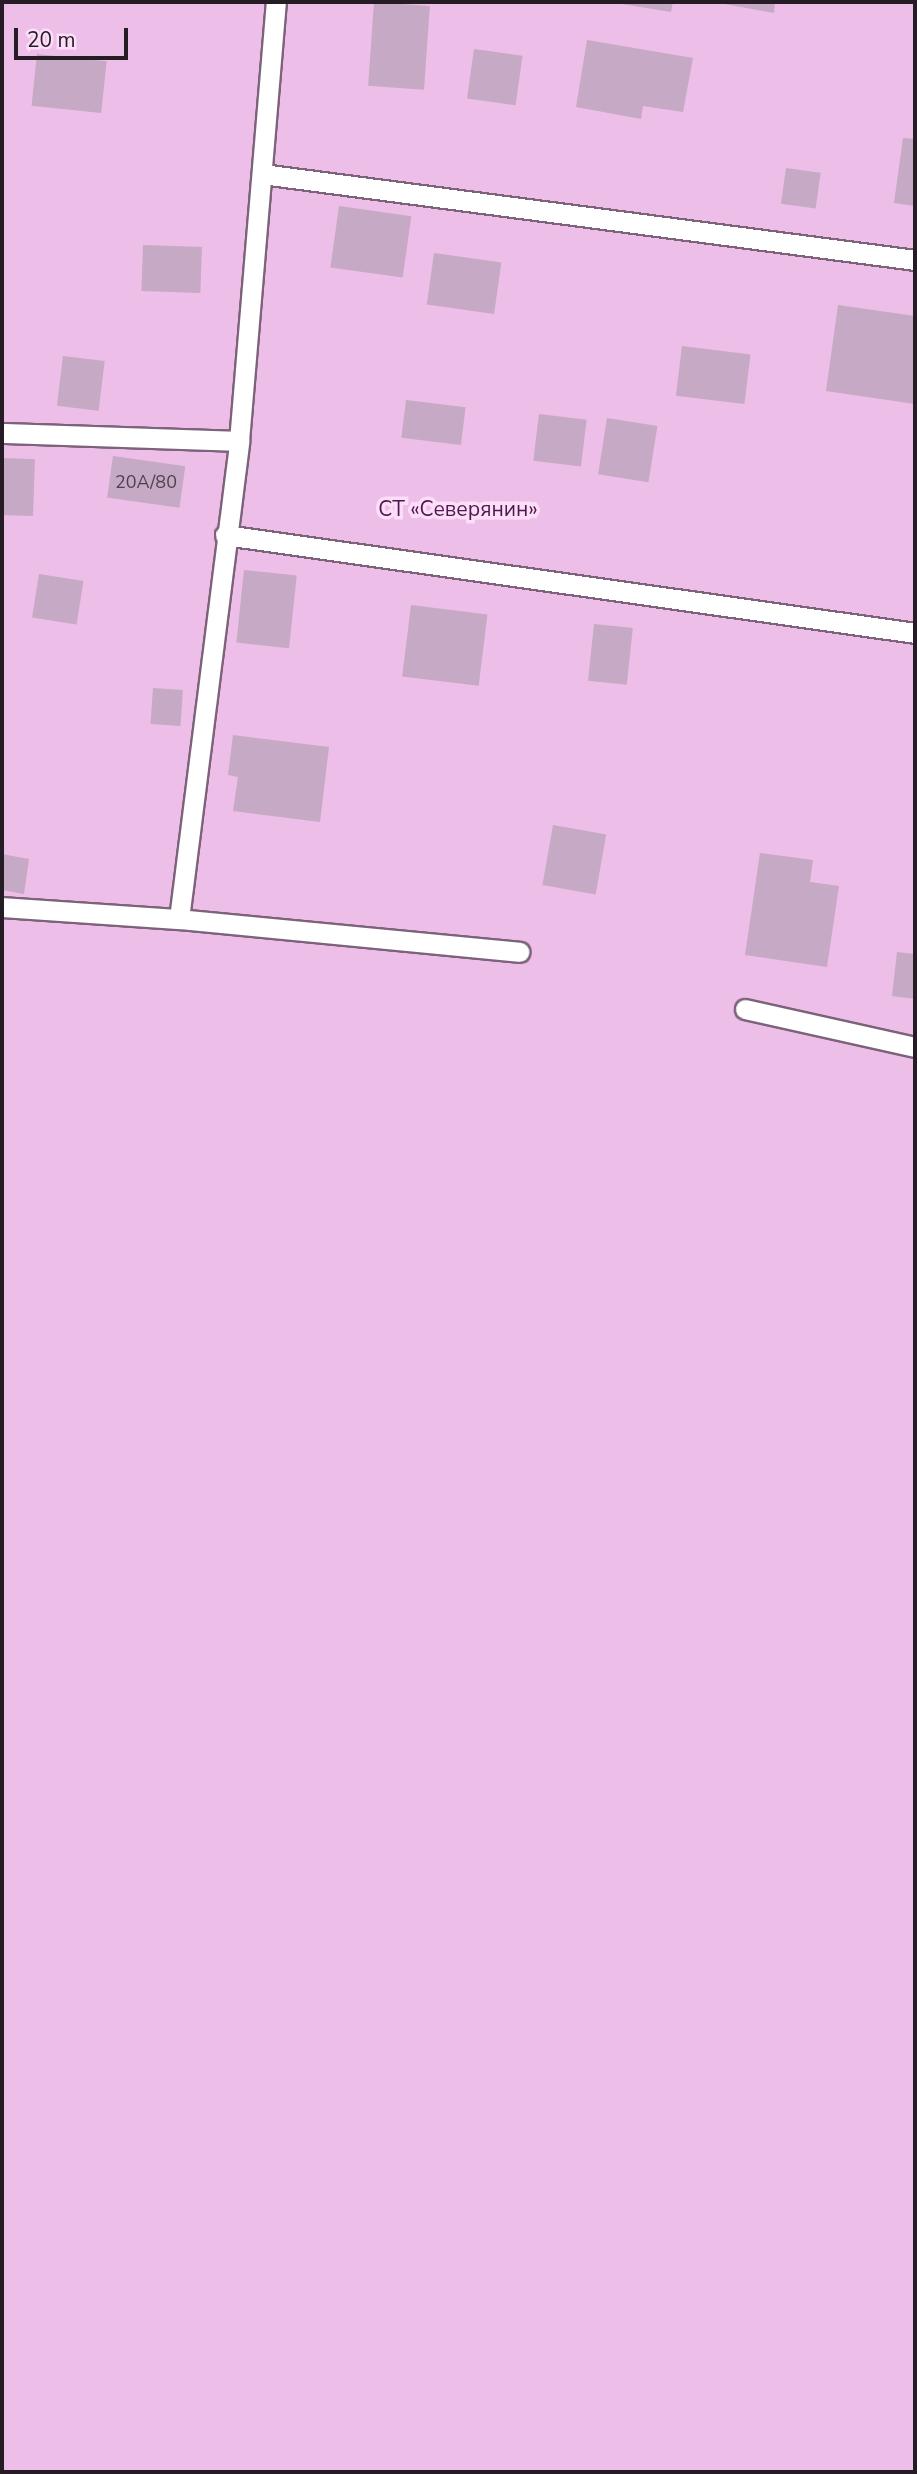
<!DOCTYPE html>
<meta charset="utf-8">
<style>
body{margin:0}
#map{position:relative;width:917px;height:2474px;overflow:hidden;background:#fcdef9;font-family:"Nunito Sans",sans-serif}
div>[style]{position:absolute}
.green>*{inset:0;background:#ecbee8;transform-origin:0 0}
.building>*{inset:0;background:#c6a9c4;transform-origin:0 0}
.roads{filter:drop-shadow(2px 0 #7c627a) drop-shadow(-2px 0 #7c627a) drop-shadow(0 2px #7c627a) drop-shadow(0 -2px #7c627a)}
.lane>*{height:19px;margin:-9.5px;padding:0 9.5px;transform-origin:9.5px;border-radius:9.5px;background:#fff}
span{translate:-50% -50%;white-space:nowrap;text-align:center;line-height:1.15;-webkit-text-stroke:7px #fcdef9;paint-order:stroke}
.number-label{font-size:18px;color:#4e3f4e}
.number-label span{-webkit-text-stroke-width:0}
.park-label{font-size:21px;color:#50174f}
.frame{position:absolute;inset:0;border:4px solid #261c26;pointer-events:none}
.scale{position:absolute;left:14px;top:28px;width:114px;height:32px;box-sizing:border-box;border:4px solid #261c26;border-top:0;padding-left:9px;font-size:21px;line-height:24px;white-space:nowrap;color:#261c26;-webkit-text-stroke:5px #fcdef9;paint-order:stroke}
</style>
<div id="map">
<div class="green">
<div style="left:2px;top:2px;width:913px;height:2470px"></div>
</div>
<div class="building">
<div style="left:374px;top:2px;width:56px;height:84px;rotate:4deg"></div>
<div style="clip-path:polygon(610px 2px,673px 2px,671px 12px)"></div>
<div style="clip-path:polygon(714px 2px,775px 2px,774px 13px)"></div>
<div style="clip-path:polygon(587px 40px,693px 58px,683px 112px,643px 106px,641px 119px,576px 107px)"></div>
<div style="left:474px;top:49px;width:49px;height:50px;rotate:8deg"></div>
<div style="left:37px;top:54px;width:70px;height:52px;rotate:6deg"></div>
<div style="clip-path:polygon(903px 138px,915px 139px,915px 206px,894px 203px)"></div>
<div style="left:786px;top:168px;width:35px;height:36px;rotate:8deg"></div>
<div style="left:339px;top:206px;width:73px;height:62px;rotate:8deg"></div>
<div style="left:143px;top:245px;width:59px;height:46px;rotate:2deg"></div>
<div style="left:434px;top:253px;width:68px;height:52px;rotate:8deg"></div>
<div style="clip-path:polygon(838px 305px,915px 316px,915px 404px,826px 391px)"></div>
<div style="left:682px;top:346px;width:69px;height:50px;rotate:7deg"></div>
<div style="left:63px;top:356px;width:42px;height:50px;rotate:7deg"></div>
<div style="left:406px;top:400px;width:60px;height:38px;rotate:7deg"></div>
<div style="left:539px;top:414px;width:48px;height:47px;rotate:7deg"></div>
<div style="left:607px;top:418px;width:51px;height:57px;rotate:9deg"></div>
<div style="left:113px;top:456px;width:73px;height:42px;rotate:8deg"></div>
<div style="left:2px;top:458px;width:33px;height:57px;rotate:2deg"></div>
<div style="left:244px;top:570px;width:53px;height:73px;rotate:6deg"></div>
<div style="left:39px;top:574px;width:45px;height:44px;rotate:9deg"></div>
<div style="left:411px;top:605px;width:77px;height:72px;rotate:7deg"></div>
<div style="left:594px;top:624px;width:39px;height:57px;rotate:6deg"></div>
<div style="left:153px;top:688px;width:30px;height:36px;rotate:4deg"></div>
<div style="clip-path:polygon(233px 735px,329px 747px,320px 822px,233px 811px,238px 777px,228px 775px)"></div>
<div style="left:553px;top:825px;width:54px;height:61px;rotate:10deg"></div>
<div style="clip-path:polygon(760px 853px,813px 860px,810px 882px,839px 886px,827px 967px,745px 955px)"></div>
<div style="clip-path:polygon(2px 854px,29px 859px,24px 894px,2px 890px)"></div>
<div style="clip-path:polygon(897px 952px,915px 954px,915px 999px,892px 996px)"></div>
</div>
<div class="roads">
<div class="lane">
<div style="left:262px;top:174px;width:659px;rotate:7.5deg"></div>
<div style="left:2px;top:433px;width:237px;rotate:1.9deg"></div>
<div style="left:225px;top:535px;width:697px;rotate:8.08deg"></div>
<div style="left:2px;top:907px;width:177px;rotate:3.9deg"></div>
<div style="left:179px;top:919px;width:482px;rotate:-82.8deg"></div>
<div style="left:239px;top:441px;width:441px;rotate:-85.2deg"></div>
<div style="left:179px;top:919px;width:342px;rotate:5.5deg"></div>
<div style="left:745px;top:1009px;width:174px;rotate:12.6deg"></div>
</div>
</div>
<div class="number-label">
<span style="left:146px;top:482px">20А/80</span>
</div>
<div class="park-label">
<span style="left:458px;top:509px">СТ «Северянин»</span>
</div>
<div class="frame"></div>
<div class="scale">20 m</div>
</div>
